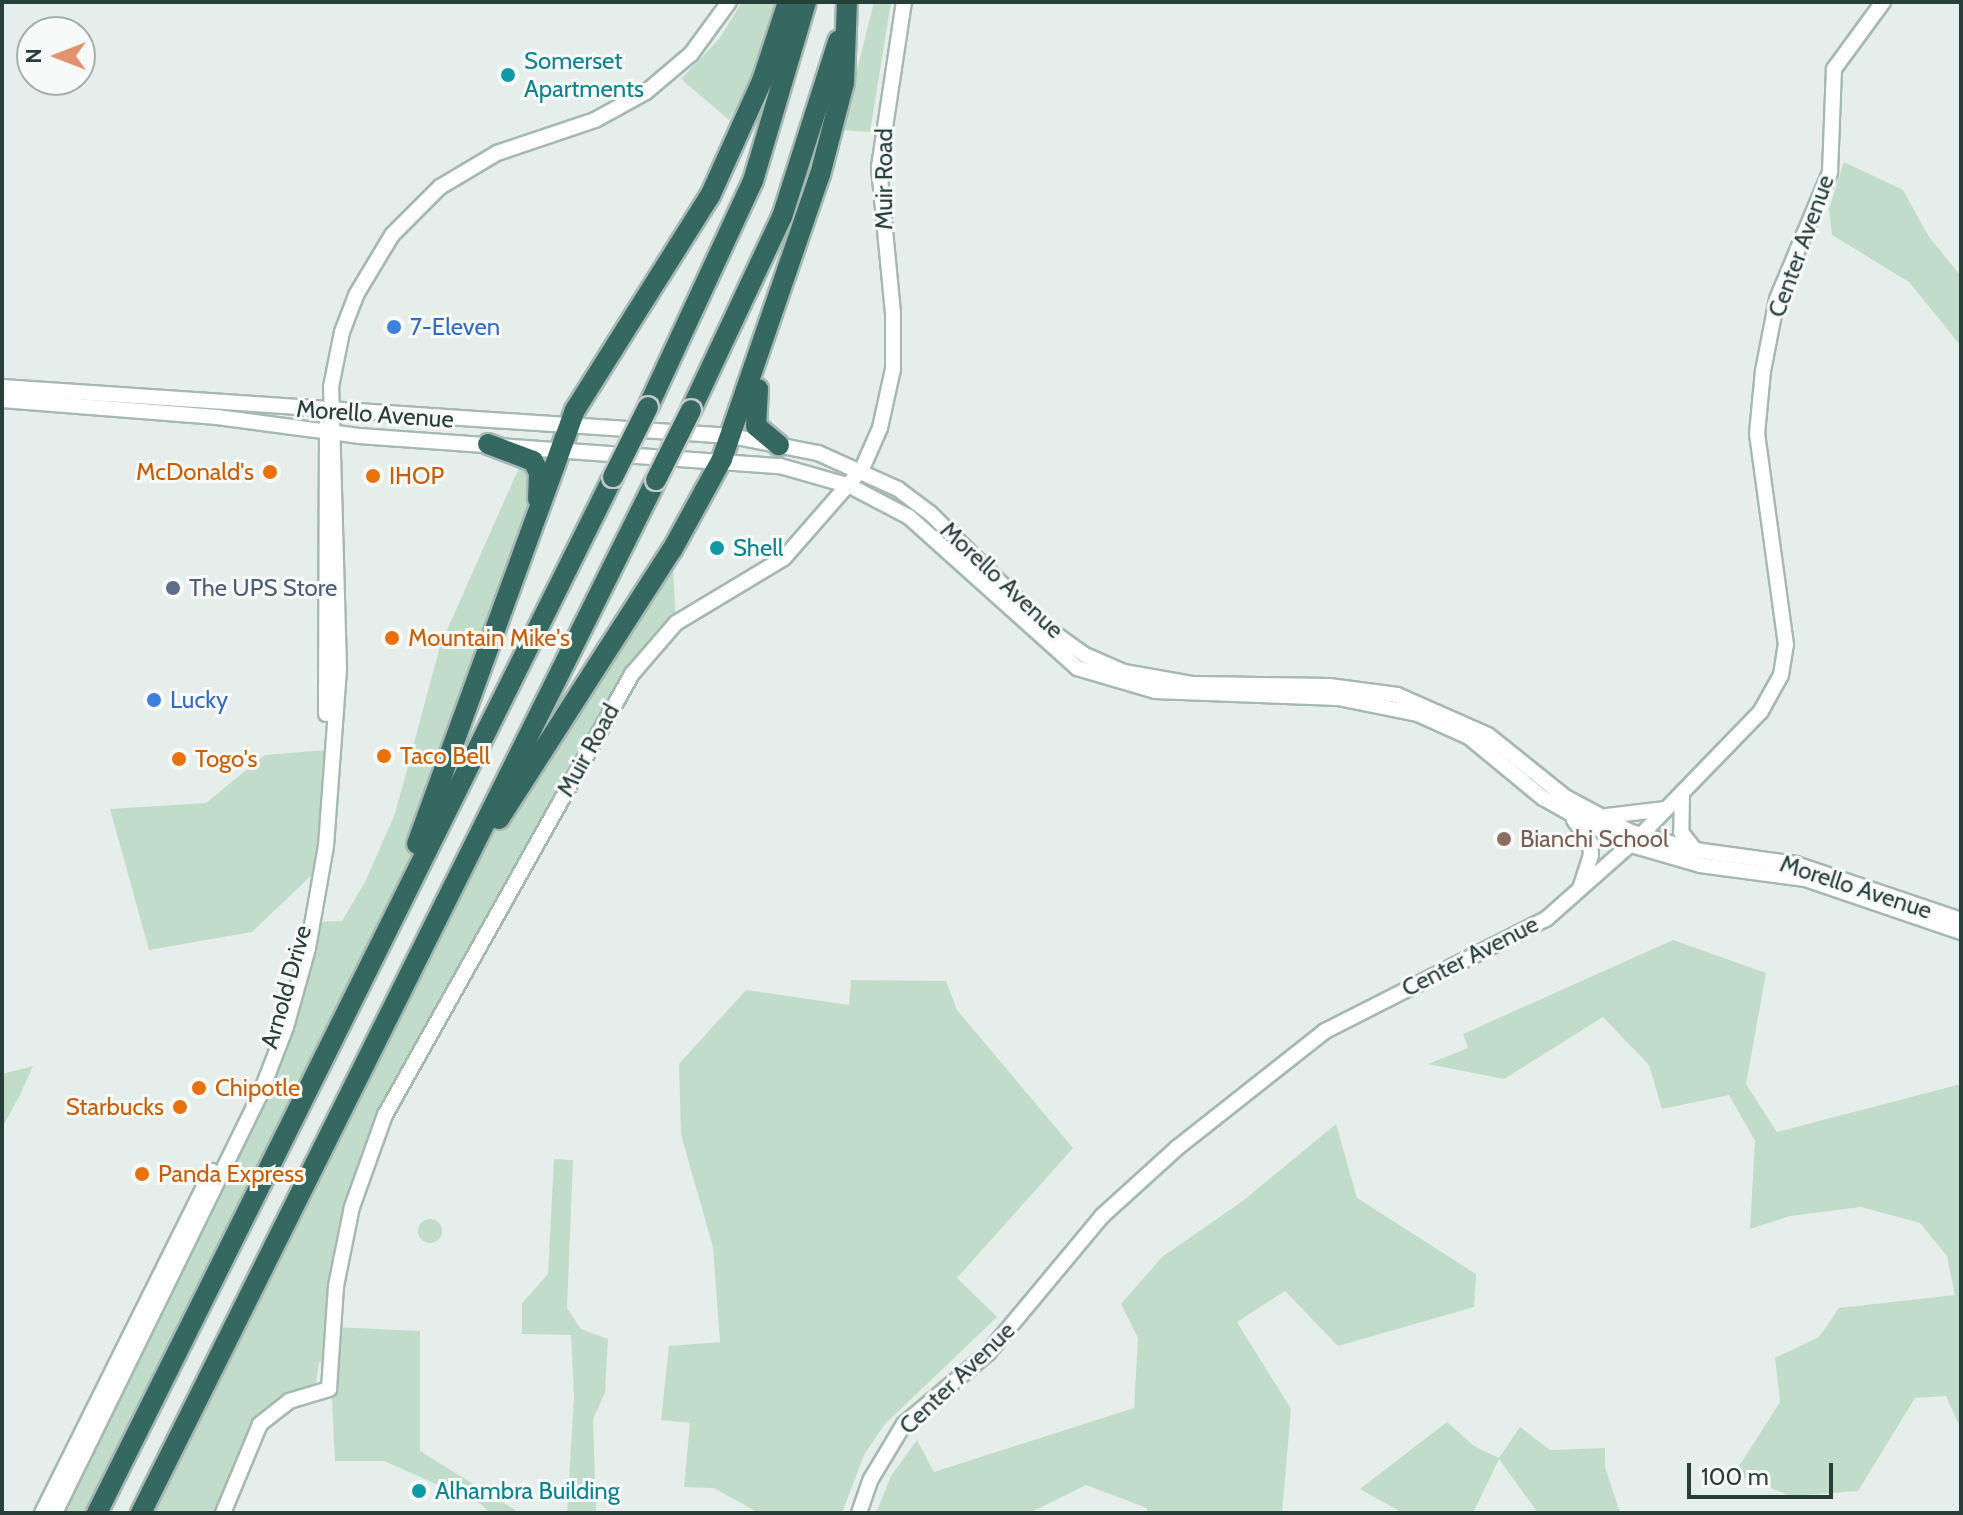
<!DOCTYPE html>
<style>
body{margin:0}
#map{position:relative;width:1963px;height:1515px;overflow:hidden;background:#e6eeeb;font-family:Cabin,sans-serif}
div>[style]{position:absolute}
.green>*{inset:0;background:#c2dcca}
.round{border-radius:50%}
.roads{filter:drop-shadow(2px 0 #a6b8b3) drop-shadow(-2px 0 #a6b8b3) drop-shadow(0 2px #a6b8b3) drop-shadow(0 -2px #a6b8b3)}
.secondary>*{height:14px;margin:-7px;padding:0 7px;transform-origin:7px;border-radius:7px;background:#fff}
.highway>*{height:20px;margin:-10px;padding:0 10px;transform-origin:10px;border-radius:10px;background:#356860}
.bridges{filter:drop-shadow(2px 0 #c3c9c8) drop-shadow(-2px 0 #c3c9c8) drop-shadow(0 2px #c3c9c8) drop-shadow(0 -2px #c3c9c8)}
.highway-bridge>*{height:20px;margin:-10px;padding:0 10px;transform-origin:10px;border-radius:10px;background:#356860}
.dots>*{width:22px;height:22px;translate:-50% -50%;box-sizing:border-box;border:4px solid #f7faf9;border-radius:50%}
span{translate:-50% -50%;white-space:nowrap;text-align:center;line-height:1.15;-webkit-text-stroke:6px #f7faf9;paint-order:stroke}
.culture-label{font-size:24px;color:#0d838f}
.left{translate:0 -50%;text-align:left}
.street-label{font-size:24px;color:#273e39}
.shop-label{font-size:24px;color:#366cbe}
.food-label{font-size:24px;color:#c56008}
.right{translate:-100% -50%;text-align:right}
.service-label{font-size:24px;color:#4e5e75}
.education-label{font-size:24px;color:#785e54}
.frame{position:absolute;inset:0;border:4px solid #273e39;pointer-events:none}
.north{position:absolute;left:16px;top:16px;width:80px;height:80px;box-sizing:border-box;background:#f7faf9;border:2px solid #a4afac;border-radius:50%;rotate:270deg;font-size:22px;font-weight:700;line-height:32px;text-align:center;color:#273e39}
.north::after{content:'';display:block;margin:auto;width:28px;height:36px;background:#e5916d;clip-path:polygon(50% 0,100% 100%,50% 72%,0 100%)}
.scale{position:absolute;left:1687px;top:1463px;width:146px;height:36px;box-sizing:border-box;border:4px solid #273e39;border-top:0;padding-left:10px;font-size:24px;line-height:28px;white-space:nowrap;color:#273e39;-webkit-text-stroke:6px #f7faf9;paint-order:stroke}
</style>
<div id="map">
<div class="green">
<div style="clip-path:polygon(742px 2px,777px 2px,749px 85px,729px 120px,681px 79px,719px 39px)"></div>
<div style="clip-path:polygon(874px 2px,891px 2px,870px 132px,842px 130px)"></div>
<div style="clip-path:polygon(1844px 162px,1903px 190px,1929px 237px,1961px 276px,1961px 346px,1909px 282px,1832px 235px,1829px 209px)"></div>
<div style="clip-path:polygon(525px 454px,541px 486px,447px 767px,369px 967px,97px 1513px,61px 1513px,186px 1264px,259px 1097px,314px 922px,342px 921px,365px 882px,395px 814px,440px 646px)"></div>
<div style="clip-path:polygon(672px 550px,676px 623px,651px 649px,366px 1160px,333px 1327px,420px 1331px,420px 1451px,520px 1513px,490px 1513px,481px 1504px,384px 1461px,335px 1461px,330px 1358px,319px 1362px,316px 1383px,278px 1400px,252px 1424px,214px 1513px,155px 1513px,159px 1476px,445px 903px)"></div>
<div style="clip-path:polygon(326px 750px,316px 871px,252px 932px,149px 950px,110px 809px,206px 803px,265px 755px)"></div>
<div style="clip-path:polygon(1673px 940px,1766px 973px,1746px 1084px,1777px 1132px,1961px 1084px,1961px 1429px,1946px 1396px,1915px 1398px,1858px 1491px,1791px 1496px,1734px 1474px,1780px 1402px,1775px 1358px,1819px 1337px,1839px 1308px,1955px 1295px,1947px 1256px,1920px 1223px,1861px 1207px,1790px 1216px,1750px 1229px,1755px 1141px,1729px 1095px,1662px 1109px,1649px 1065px,1603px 1017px,1504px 1079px,1428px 1064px,1468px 1048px,1463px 1034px)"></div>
<div style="clip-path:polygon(851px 980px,946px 981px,957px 1010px,1073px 1148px,957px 1278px,997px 1317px,884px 1425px,864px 1455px,842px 1513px,759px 1513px,714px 1488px,684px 1487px,690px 1423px,661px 1420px,669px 1346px,720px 1342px,713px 1247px,681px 1135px,679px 1064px,746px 990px,849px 1005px)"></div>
<div style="clip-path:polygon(33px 1066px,20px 1095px,2px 1128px,2px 1074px)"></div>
<div style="clip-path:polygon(1336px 1124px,1357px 1198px,1476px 1274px,1474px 1307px,1338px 1346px,1285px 1291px,1237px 1322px,1291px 1409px,1282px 1513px,1147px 1513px,1147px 1508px,1086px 1485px,1029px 1513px,876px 1513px,891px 1476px,917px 1440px,934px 1472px,1134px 1408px,1138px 1338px,1121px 1304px,1162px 1257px,1244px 1200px)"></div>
<div style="clip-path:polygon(554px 1159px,573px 1160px,567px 1308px,581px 1329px,608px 1339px,605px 1393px,593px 1419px,596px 1513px,567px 1513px,574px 1397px,571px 1335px,522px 1334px,522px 1303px,548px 1274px)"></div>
<div class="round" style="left:418px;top:1219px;width:24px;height:24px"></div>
<div style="clip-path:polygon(1447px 1422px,1474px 1446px,1499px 1458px,1520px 1427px,1550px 1450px,1605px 1448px,1605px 1467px,1620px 1513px,1538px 1513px,1499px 1459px,1473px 1513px,1403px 1513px,1360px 1489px)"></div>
</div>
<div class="roads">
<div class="secondary">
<div style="left:2px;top:387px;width:731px;rotate:3.85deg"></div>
<div style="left:731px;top:436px;width:89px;rotate:11.1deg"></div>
<div style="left:818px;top:453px;width:88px;rotate:24.2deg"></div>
<div style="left:898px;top:489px;width:40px;rotate:37deg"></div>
<div style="left:930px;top:513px;width:161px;rotate:44.7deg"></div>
<div style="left:1044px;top:626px;width:50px;rotate:35.3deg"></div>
<div style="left:1085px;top:655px;width:43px;rotate:23.6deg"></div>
<div style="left:1124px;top:672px;width:69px;rotate:10deg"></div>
<div style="left:1192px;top:684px;width:137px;rotate:0.8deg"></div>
<div style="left:1329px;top:686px;width:69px;rotate:7.5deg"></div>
<div style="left:1397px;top:695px;width:99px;rotate:23.7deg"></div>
<div style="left:1488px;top:735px;width:99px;rotate:38.8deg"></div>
<div style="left:1565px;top:797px;width:75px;rotate:27.9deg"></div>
<div style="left:1631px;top:832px;width:66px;rotate:15.7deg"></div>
<div style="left:1695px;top:850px;width:102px;rotate:7.9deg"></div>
<div style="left:1796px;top:864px;width:174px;rotate:18.7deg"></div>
<div style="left:2px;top:400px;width:216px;rotate:4.5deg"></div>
<div style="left:217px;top:417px;width:143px;rotate:7.6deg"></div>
<div style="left:359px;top:436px;width:422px;rotate:4.1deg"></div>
<div style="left:780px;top:466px;width:73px;rotate:15.9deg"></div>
<div style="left:850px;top:486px;width:67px;rotate:27.7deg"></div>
<div style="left:909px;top:517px;width:226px;rotate:41.9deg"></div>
<div style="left:1077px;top:668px;width:81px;rotate:16.4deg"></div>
<div style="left:1155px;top:691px;width:183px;rotate:2.2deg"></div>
<div style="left:1338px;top:698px;width:82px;rotate:11.3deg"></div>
<div style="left:1418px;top:714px;width:56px;rotate:24.3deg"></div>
<div style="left:1469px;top:737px;width:96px;rotate:39.5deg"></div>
<div style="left:1543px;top:798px;width:90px;rotate:29.4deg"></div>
<div style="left:1621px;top:842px;width:82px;rotate:16.2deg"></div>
<div style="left:1700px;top:865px;width:106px;rotate:7.6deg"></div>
<div style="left:1805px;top:879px;width:165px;rotate:18.8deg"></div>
<div style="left:326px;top:714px;width:291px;rotate:-89.8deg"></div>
<div style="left:1682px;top:793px;width:39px;rotate:91deg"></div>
<div style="left:1681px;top:832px;width:23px;rotate:52deg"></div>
<div style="left:1607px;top:816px;width:59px;rotate:-6.8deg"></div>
<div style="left:1574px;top:820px;width:27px;rotate:54deg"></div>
<div style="left:1590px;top:842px;width:13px;rotate:86deg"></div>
<div style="left:1591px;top:855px;width:35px;rotate:108deg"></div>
<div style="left:42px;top:1513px;width:382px;rotate:-63.6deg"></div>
<div style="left:55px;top:1513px;width:463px;rotate:-63.9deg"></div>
<div style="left:259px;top:1097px;width:75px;rotate:-68.9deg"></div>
<div style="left:286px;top:1027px;width:82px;rotate:-74.4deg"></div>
<div style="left:308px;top:948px;width:104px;rotate:-80deg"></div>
<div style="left:326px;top:846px;width:177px;rotate:-85.8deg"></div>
<div style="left:339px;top:669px;width:282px;rotate:-91.6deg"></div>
<div style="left:331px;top:387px;width:56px;rotate:-78.7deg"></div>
<div style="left:342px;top:332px;width:40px;rotate:-69deg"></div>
<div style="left:356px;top:295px;width:70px;rotate:-59deg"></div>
<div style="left:392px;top:235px;width:68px;rotate:-45deg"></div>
<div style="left:440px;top:187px;width:66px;rotate:-30.8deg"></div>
<div style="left:497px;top:153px;width:103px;rotate:-18.6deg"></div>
<div style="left:595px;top:120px;width:58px;rotate:-28.8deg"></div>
<div style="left:646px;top:92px;width:59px;rotate:-40.2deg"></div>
<div style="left:691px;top:54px;width:64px;rotate:-53.8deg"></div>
<div style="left:223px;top:1513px;width:96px;rotate:-67.4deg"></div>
<div style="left:260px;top:1424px;width:37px;rotate:-38deg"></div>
<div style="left:289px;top:1401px;width:42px;rotate:-16.7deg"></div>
<div style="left:329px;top:1389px;width:103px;rotate:-86.1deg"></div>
<div style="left:336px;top:1286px;width:81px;rotate:-78.6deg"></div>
<div style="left:352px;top:1207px;width:98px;rotate:-70.3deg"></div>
<div style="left:385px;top:1115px;width:505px;rotate:-60.75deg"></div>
<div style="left:632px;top:674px;width:67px;rotate:-49.2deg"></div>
<div style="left:676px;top:623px;width:126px;rotate:-31deg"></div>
<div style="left:784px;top:558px;width:118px;rotate:-48.8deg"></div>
<div style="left:862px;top:469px;width:45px;rotate:-66.3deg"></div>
<div style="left:880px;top:428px;width:60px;rotate:-77.6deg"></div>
<div style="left:893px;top:369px;width:56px;rotate:-90deg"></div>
<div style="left:893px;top:313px;width:147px;rotate:-95.5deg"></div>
<div style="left:879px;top:167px;width:167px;rotate:-81.4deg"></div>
<div style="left:859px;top:1513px;width:36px;rotate:-71deg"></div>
<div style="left:871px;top:1479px;width:64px;rotate:-59deg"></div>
<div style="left:904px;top:1424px;width:110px;rotate:-40.2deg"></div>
<div style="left:988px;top:1353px;width:178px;rotate:-50.2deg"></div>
<div style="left:1102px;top:1216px;width:101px;rotate:-42.2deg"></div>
<div style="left:1177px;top:1148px;width:189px;rotate:-38.3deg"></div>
<div style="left:1325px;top:1031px;width:248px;rotate:-26.9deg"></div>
<div style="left:1546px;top:919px;width:127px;rotate:-41.5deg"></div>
<div style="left:1641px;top:835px;width:173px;rotate:-45.9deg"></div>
<div style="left:1761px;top:711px;width:41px;rotate:-60.9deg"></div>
<div style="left:1781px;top:675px;width:30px;rotate:-81deg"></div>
<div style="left:1786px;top:645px;width:213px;rotate:-97.8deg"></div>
<div style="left:1757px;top:434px;width:63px;rotate:-84.6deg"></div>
<div style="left:1763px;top:371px;width:73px;rotate:-79deg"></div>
<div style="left:1777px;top:299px;width:138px;rotate:-67.3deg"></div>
<div style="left:1830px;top:172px;width:103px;rotate:-87.8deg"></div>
<div style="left:1834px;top:69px;width:83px;rotate:-53.8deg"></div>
</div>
<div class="highway">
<div style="left:758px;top:389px;width:37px;rotate:93deg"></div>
<div style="left:756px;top:426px;width:30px;rotate:40deg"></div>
<div style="left:648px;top:407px;width:249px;rotate:-65.1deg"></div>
<div style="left:753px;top:181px;width:187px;rotate:-73.5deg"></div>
<div style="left:691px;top:410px;width:213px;rotate:-64.8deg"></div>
<div style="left:782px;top:217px;width:185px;rotate:-72.3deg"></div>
<div style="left:488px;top:444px;width:48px;rotate:20.7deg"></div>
<div style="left:533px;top:461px;width:13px;rotate:63deg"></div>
<div style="left:539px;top:473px;width:26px;rotate:92deg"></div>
<div style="left:499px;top:819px;width:320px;rotate:-57.3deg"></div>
<div style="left:672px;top:550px;width:104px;rotate:-61.2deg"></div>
<div style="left:722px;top:459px;width:300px;rotate:-71deg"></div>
<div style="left:820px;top:175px;width:95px;rotate:-75.4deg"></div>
<div style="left:844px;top:83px;width:81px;rotate:-87.9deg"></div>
<div style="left:417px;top:844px;width:462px;rotate:-70deg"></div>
<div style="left:575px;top:410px;width:253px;rotate:-57.8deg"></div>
<div style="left:710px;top:196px;width:126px;rotate:-65.7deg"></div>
<div style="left:762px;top:81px;width:83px;rotate:-71.8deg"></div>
<div style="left:97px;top:1513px;width:1157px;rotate:-63.52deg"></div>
<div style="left:141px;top:1513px;width:1154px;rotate:-63.5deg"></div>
</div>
</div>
<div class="bridges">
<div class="highway-bridge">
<div style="left:613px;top:477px;width:78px;rotate:-63.4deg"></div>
<div style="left:656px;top:480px;width:78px;rotate:-63.4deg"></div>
</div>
</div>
<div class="dots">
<div style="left:508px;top:75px;background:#0f9aa8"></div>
<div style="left:394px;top:327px;background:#3f7fe0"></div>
<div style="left:270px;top:472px;background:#e8710a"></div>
<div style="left:373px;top:476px;background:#e8710a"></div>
<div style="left:717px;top:548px;background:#0f9aa8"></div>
<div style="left:173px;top:588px;background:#5c6f8a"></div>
<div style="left:392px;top:638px;background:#e8710a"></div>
<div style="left:154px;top:700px;background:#3f7fe0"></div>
<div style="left:384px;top:756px;background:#e8710a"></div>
<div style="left:179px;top:759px;background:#e8710a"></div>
<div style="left:1504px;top:839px;background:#8d6e63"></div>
<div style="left:199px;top:1088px;background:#e8710a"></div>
<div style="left:180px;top:1107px;background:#e8710a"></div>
<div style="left:142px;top:1174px;background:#e8710a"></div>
<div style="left:419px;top:1491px;background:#0f9aa8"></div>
</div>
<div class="culture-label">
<span class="left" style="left:524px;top:75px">Somerset<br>Apartments</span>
<span class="left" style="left:733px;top:548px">Shell</span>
<span class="left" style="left:435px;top:1491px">Alhambra Building</span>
</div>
<div class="street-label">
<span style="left:884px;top:179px;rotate:-90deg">Muir Road</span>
<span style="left:1801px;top:246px;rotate:-70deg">Center Avenue</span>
<span style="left:375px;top:414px;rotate:4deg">Morello Avenue</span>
<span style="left:1002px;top:580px;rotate:43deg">Morello Avenue</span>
<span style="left:588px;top:750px;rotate:-61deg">Muir Road</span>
<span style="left:1856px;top:887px;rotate:18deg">Morello Avenue</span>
<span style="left:1470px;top:956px;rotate:-27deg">Center Avenue</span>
<span style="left:286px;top:987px;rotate:-74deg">Arnold Drive</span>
<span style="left:957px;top:1378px;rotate:-44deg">Center Avenue</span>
</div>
<div class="shop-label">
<span class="left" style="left:410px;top:327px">7-Eleven</span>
<span class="left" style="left:170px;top:700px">Lucky</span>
</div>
<div class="food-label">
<span class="right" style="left:254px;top:472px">McDonald's</span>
<span class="left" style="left:389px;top:476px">IHOP</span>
<span class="left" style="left:408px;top:638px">Mountain Mike's</span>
<span class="left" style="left:400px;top:756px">Taco Bell</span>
<span class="left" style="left:195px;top:759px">Togo's</span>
<span class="left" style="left:215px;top:1088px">Chipotle</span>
<span class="right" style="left:164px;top:1107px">Starbucks</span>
<span class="left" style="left:158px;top:1174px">Panda Express</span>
</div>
<div class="service-label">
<span class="left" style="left:189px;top:588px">The UPS Store</span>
</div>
<div class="education-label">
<span class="left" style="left:1520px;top:839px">Bianchi School</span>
</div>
<div class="frame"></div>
<div class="north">N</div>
<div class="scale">100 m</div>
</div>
